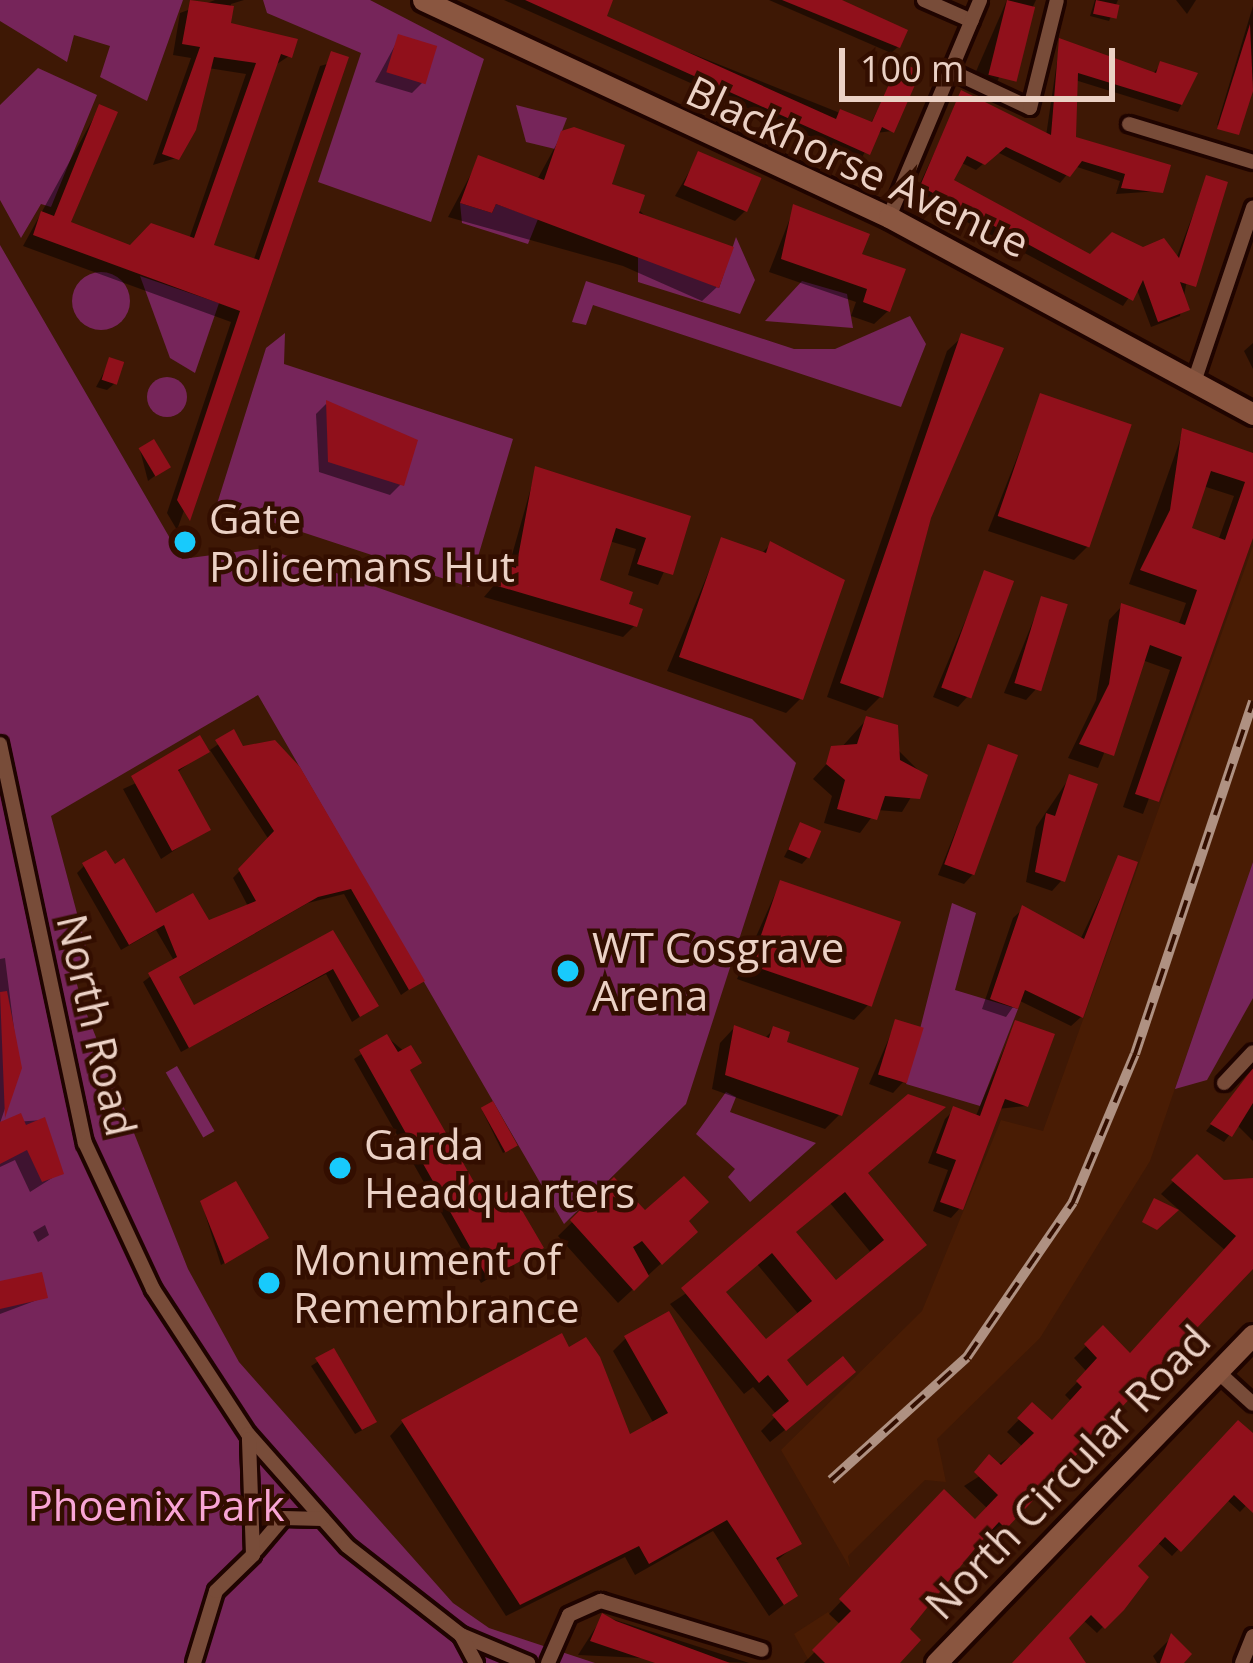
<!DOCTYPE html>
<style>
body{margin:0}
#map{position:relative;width:1253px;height:1663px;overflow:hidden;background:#3e1805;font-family:"Open Sans",sans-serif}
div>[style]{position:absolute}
.built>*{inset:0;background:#491c04}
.green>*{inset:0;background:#76255a;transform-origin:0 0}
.round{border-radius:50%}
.shadow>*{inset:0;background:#0007}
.building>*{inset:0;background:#90101b;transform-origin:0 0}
.roads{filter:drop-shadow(3px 0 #1f0400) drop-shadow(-3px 0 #1f0400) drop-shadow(0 3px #1f0400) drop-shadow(0 -3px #1f0400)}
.street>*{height:14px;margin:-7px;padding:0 7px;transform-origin:7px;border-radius:7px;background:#784c39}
.secondary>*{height:21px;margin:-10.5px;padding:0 10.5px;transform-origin:10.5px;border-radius:10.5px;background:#8a5640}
.rail>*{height:10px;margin-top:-5px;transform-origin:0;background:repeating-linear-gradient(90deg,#330e00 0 18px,#af9182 0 36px);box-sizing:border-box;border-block:3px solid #af9182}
.dots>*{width:33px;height:33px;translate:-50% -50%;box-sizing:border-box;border:6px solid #330e00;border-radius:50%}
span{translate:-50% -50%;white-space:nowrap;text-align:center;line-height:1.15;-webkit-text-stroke:9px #330e00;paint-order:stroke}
.street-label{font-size:42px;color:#ebd1c5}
.poi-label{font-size:42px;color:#ebd1c5}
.left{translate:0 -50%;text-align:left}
.park-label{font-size:42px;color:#f8a5d5}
.scale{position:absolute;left:839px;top:48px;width:276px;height:54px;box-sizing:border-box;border:6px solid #ebd1c5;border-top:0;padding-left:15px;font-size:36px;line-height:42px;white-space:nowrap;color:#ebd1c5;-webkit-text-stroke:9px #330e00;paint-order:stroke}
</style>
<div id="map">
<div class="built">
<div style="clip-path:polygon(1253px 546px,1253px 862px,1150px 1161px,1040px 1338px,937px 1439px,946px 1482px,925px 1480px,848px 1556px,850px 1568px,781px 1450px,922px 1311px,1001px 1120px,1043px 1131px)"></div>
<div style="clip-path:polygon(828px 1612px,877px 1663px,810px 1663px,794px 1634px)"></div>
</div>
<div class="green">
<div style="clip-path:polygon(0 0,183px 0,147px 101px,100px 77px,110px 46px,74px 35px,67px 62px,0 21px)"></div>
<div style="clip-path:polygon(263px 0,370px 0,484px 59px,431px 222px,318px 182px,361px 53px,267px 13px)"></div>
<div style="clip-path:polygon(38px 68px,97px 95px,51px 207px,41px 204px,21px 238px,0 200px,0 105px)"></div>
<div style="clip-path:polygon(516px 105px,567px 118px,555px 149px,526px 142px)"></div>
<div style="clip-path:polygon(460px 203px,492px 213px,496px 204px,538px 219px,528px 244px,462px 223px)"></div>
<div style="clip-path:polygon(736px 237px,755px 280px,740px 314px,638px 282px,638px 252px,719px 288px)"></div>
<div style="clip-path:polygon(0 245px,182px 559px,265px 548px,752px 719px,796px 763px,686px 1104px,564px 1224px,258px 695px,51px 816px,90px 962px,72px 967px,82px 1002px,188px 1269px,239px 1362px,453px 1603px,489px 1628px,595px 1663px,0 1663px)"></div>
<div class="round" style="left:72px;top:272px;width:58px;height:58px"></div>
<div style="clip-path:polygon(140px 276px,219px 303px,195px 373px,170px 358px)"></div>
<div style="clip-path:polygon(586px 281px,794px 349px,835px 349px,910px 316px,926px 344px,901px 407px,593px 305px,586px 325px,572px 322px)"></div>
<div style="clip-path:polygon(802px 281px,847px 294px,853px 328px,765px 321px)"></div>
<div style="clip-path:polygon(285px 333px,284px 364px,513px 439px,469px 587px,217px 504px,266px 348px)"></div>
<div class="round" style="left:147px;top:377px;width:40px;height:40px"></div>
<div style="clip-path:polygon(1253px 862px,1253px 998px,1207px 1080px,1175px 1089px)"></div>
<div style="clip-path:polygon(952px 903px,976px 913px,955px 990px,1018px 1009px,980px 1106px,906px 1084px)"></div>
<div style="left:177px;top:1066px;width:75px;height:13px;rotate:60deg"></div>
<div style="clip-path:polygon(726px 1092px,736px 1097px,730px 1112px,816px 1143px,750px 1202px,728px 1177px,735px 1169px,696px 1134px)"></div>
</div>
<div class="shadow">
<div style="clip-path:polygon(215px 0,244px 0,231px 4px,228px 26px,289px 56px,274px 66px,210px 247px,253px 262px,320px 66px,345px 59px,177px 530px,167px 513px,231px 322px,23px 246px,99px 108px,67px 224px,130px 248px,189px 239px,246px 74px,208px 68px,176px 158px,153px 165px,191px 58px,173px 55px,180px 13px)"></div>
<div style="clip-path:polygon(504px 0,598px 0,603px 18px,870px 125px,900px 65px,892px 131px,876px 133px,861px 159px)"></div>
<div style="clip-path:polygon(769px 0,838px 0,898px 47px,891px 53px)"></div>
<div style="clip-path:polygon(1007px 0,1036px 0,995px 86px,974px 76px)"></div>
<div style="clip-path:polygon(1095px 0,1118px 0,1109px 21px,1090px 16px)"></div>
<div style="clip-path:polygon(1176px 0,1196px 0,1187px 14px)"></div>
<div style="clip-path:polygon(1253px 6px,1253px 79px,1237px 132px,1217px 125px)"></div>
<div style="clip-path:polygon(399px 38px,423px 82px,412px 93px,375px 82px)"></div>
<div style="clip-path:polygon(1060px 41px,1152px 75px,1161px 64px,1195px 75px,1178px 112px,1075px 80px,1073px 139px,1160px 191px,1116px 194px,1120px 181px,1074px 166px,1060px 183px,997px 152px,976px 170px,960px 162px,950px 181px,1090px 258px,1176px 259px,1207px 178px,1180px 316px,1151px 327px,1136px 287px,1123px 306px,915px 194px,962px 94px,1046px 136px)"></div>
<div style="clip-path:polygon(562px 134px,717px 287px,702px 301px,623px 266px,448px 217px,479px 159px,537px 180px)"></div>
<div style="clip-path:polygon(699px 155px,745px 211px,735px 221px,675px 196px)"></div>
<div style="clip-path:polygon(794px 208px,858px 256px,888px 311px,874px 324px,851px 316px,856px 302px,769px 272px)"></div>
<div style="clip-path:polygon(962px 337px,928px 517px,880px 697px,866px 711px,827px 697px,947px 351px)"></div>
<div style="clip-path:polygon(1253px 343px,1253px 369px,1244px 351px)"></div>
<div style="clip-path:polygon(110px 361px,114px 384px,107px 390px,96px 387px)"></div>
<div style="clip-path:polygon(1041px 397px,1089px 545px,1074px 560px,988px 531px)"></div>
<div style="clip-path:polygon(326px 404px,401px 484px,390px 495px,319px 472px,316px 414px)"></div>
<div style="clip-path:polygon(evenodd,1183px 432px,1253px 456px,1253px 527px,1143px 814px,1123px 807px,1170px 670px,1142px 660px,1098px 768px,1068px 758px,1096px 700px,1109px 620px,1122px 606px,1178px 626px,1186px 603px,1129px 584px,1183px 432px,1203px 486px,1234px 496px,1218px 541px,1188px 530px,1203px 486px)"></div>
<div style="clip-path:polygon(140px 450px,167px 467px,148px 481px)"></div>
<div style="clip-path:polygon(536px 470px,688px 518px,658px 585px,628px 575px,636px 549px,609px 541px,596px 581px,625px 606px,634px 626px,623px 637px,484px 597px,508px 569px)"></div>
<div style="clip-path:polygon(722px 540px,761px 554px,770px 545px,801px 698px,786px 713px,667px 671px)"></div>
<div style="clip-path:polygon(985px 574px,968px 696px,958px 707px,933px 697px)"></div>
<div style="clip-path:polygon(1042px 599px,1036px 689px,1026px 700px,1004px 693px)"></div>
<div style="clip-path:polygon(867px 719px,924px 776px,902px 812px,877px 810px,860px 833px,824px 823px,832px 796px,813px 779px)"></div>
<div style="clip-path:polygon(233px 734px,242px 749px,274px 744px,421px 981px,401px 995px,344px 894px,308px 903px,176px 979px,193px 1009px,332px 934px,376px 1006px,352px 1022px,326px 974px,181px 1052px,143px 982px,173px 959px,156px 930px,121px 950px,77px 873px,84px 866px,155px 917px,208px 924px,249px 908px,233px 878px,269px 840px,210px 750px)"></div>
<div style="clip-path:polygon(989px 748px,974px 873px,964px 884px,938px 875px)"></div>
<div style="clip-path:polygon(206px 751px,176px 773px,207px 829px,161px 859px,123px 789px)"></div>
<div style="clip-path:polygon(1070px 777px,1062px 880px,1052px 891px,1026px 882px,1036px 827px)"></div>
<div style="clip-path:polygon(800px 826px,808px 857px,802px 864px,784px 857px)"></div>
<div style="clip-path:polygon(1119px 858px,1081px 1017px,1071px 1026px,1018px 1000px,1006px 1017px,982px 1009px,1013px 918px,1023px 909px,1080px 940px)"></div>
<div style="clip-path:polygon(780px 883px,868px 1005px,854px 1020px,737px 979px)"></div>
<div style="clip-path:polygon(5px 958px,19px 1068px,0 1123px,43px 1120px,60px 1173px,30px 1192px,15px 1160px,0 1167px,0 959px)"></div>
<div style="clip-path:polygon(896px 1022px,903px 1082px,893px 1093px,869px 1084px)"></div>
<div style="clip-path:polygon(1015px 1023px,1026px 1106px,998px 1109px,960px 1208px,951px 1218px,933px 1211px,948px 1170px,928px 1163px,945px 1119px,954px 1110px,975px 1118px)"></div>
<div style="clip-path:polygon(734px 1028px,764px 1039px,774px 1029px,839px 1115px,825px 1129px,712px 1089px,720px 1043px)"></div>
<div style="clip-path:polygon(387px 1037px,418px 1063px,407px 1072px,485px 1207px,540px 1248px,481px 1283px,354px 1059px)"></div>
<div style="clip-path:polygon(1253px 1071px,1253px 1141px,1237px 1125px,1224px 1142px,1206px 1131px)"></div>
<div style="clip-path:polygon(482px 1110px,512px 1148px,503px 1153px)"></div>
<div style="clip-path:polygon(1197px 1158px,1223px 1183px,1253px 1182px,1253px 1259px,1004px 1527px,985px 1533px,905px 1630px,896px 1663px,804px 1663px,841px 1625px,829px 1614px,944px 1493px,975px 1523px,988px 1509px,964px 1486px,1024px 1448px,1007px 1432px,1032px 1406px,1051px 1424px,1072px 1402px,1065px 1395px,1087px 1372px,1074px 1358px,1086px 1346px,1130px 1357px,1226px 1251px,1161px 1194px)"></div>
<div style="clip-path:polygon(evenodd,865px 1174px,923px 1244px,784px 1362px,807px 1390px,839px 1386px,770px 1442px,761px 1431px,777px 1415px,753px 1387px,744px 1394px,670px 1304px,865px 1174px,830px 1203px,872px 1254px,835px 1284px,793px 1233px,830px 1203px,865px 1174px,757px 1264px,800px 1316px,765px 1344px,723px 1293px,757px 1264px)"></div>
<div style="clip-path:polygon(613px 1182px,645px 1214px,686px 1220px,680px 1246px,618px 1303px,558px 1236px)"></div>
<div style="clip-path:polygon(202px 1204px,261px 1241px,221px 1265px)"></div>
<div style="clip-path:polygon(45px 1225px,49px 1235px,38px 1242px,33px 1232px)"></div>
<div style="clip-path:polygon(0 1285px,45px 1297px,0 1314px)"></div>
<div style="clip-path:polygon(626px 1338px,798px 1543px,775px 1562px,795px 1596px,769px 1616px,713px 1531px,635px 1575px,625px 1557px,506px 1616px,390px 1436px,403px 1422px,629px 1438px,654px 1424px,613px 1351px)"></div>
<div style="clip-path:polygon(333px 1352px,368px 1427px,355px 1434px,311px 1366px)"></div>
<div style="clip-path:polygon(1253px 1444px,1253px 1498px,1240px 1512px,1226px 1499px,1172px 1556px,1157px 1542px,1133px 1566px,1121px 1608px,1097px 1633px,1083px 1620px,1065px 1638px,1079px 1663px,1015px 1663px)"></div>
<div style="clip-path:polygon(603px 1616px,749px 1663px,578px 1655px)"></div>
<div style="clip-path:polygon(1171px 1638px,1179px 1663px,1157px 1663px,1153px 1656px)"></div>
</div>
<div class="building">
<div style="clip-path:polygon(190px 0,234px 6px,231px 23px,298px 39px,292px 58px,281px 54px,214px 245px,259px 260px,331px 51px,349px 57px,190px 521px,177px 500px,240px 311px,33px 235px,41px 211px,54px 216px,99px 104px,118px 112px,71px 222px,130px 245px,151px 223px,194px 238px,256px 63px,214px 57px,196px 130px,179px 160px,162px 154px,200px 47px,182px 44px)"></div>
<div style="clip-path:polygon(525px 0,613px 0,607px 16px,836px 119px,840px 109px,872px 122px,899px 62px,921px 71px,894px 133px,882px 127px,870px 155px)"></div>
<div style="clip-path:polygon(782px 0,842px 0,908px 30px,900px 48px)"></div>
<div style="left:1007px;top:0;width:29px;height:77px;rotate:14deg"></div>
<div style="left:1096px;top:0;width:24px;height:14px;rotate:12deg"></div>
<div style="clip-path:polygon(1250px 24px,1253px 91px,1239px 135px,1217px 129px)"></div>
<div style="left:398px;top:34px;width:41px;height:40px;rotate:17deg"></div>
<div style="clip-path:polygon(1059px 38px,1156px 73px,1160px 61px,1198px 73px,1182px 105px,1078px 73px,1076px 137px,1171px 165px,1163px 193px,1121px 188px,1125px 174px,1082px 161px,1070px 177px,1006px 147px,985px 165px,967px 156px,954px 180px,1090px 254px,1112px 232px,1143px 247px,1164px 238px,1179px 258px,1206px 175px,1228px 182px,1196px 287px,1180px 282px,1190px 310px,1158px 322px,1143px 280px,1133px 301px,920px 186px,961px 90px,1051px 135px)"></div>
<div style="clip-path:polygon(574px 127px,625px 145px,612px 184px,645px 195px,639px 213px,734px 247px,719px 288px,496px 204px,492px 213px,460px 203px,478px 155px,544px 180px,561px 131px)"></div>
<div style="left:698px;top:151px;width:69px;height:37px;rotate:23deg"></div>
<div style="clip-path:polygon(793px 204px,870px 234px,862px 254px,906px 269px,890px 312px,863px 302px,867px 289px,781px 259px)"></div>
<div style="clip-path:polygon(961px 333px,1004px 348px,931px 518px,883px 698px,840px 683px)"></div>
<div style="left:109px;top:357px;width:16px;height:24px;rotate:18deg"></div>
<div style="left:1040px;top:393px;width:97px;height:130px;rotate:19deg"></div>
<div style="clip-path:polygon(326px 400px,418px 440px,404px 486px,328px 462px)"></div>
<div style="clip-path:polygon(evenodd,1182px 428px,1253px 453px,1253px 538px,1159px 802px,1135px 794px,1182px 657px,1150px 645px,1114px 756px,1079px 744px,1109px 684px,1121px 603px,1185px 625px,1197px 590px,1140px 570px,1170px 510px,1182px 428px,1211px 471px,1245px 482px,1225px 540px,1192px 528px,1211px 471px)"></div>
<div style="left:154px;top:439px;width:33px;height:18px;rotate:59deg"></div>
<div style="clip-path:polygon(535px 466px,691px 516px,673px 575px,637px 564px,646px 538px,616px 528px,600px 580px,633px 592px,629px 604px,643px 609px,637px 627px,494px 585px,501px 564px,516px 568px)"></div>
<div style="clip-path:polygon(721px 537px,766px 553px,770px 541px,845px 580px,803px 700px,679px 657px)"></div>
<div style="left:984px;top:570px;width:32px;height:125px;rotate:20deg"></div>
<div style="left:1041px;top:596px;width:28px;height:91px;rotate:17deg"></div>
<div style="clip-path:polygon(866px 716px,898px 725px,900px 760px,928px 775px,920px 799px,885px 796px,877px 820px,837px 809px,845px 780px,826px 764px,831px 746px,857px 744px)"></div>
<div style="clip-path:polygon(234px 729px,243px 746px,275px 740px,300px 767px,425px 981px,409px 990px,351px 889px,318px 897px,179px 977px,194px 1005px,333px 930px,379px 1006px,360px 1017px,333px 969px,189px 1048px,148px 973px,177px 957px,164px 925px,129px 945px,82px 863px,106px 850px,115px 864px,124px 858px,156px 913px,193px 893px,209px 920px,256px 901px,238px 869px,274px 831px,215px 740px)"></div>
<div style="clip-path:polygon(200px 735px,210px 752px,178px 770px,211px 830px,172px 851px,131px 776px)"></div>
<div style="left:988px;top:744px;width:32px;height:128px;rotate:20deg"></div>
<div style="clip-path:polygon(1069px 774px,1098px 784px,1065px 882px,1035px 872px,1046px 813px,1055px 816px)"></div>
<div style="left:800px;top:822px;width:23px;height:30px;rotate:23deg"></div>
<div style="clip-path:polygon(1118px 855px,1138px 862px,1083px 1018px,1025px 990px,1018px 1009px,990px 999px,1022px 905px,1084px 939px)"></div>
<div style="left:780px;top:880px;width:128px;height:90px;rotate:19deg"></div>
<div style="clip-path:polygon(7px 991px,22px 1068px,5px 1118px,0 992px)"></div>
<div style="left:895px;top:1019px;width:30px;height:58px;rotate:17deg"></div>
<div style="clip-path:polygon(1015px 1020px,1055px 1034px,1028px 1107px,1005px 1099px,963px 1210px,940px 1202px,956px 1160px,936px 1153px,953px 1106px,980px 1116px)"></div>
<div style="clip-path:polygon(734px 1025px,769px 1038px,773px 1026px,790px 1032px,787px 1042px,859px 1068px,842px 1116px,725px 1075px)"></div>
<div style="clip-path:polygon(387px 1034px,398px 1052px,411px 1045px,422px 1063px,410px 1070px,486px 1203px,510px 1190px,544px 1248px,488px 1279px,359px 1050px)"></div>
<div style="clip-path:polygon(1253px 1068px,1253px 1103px,1232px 1137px,1210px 1124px)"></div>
<div style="clip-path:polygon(evenodd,908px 1094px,946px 1107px,868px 1173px,927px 1245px,787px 1360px,807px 1386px,843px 1356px,856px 1372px,786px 1431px,772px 1415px,789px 1401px,768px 1375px,759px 1383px,681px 1288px,908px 1094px,845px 1192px,884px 1240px,836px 1280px,796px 1232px,845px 1192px,908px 1094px,772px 1253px,812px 1301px,766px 1339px,726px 1292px,772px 1253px)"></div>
<div style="left:493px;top:1101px;width:51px;height:14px;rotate:61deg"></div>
<div style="clip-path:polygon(21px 1113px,26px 1125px,45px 1117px,64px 1174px,42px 1182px,27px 1150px,0 1164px,0 1122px)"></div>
<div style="clip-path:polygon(1197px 1154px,1224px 1180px,1253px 1178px,1253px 1269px,1006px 1529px,999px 1522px,977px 1546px,910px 1629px,921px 1640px,900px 1663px,825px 1663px,812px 1650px,851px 1611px,839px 1599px,944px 1489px,975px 1519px,998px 1495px,974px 1472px,989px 1454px,1001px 1465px,1034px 1433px,1017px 1418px,1032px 1402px,1052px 1420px,1082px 1387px,1076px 1381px,1097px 1358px,1084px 1344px,1103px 1325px,1130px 1353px,1236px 1236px,1171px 1180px)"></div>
<div style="clip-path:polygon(684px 1176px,709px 1202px,689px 1221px,698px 1232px,662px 1265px,642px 1241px,633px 1247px,649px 1276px,634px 1291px,570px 1220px,614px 1177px,645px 1210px)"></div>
<div style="clip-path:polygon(236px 1181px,269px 1238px,225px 1264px,200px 1201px)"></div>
<div style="clip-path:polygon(1154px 1198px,1179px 1210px,1157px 1230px,1142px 1222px)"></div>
<div style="clip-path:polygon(42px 1272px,48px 1298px,0 1309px,0 1281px)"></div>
<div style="clip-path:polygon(669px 1311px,802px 1544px,776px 1558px,798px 1596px,784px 1605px,727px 1520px,649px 1564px,639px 1546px,520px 1605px,401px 1420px,562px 1333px,569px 1347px,586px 1337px,600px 1357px,630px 1434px,668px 1413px,624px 1336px)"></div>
<div style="clip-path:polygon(334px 1348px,377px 1422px,362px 1430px,315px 1358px)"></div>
<div style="clip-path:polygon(1238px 1420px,1253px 1433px,1253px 1513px,1234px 1495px,1181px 1552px,1165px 1537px,1138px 1566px,1149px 1577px,1124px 1610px,1105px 1629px,1091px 1615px,1069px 1638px,1086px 1663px,1012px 1663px)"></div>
<div style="clip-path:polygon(602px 1613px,616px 1621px,730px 1663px,655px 1663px,590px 1641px)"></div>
<div style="clip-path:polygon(1171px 1633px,1192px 1654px,1184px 1663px,1160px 1663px)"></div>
</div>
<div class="roads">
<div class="street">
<div style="left:924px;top:0;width:52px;rotate:23.6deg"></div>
<div style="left:951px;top:71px;width:87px;rotate:25.1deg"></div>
<div style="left:1030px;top:108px;width:111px;rotate:-76deg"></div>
<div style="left:1129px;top:124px;width:130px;rotate:17deg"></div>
<div style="left:889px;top:217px;width:235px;rotate:-67.2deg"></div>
<div style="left:1195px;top:379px;width:181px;rotate:-71.3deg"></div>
<div style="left:0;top:744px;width:408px;rotate:78deg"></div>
<div style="left:85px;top:1143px;width:161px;rotate:65deg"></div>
<div style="left:153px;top:1289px;width:173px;rotate:56.8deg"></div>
<div style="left:248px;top:1434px;width:149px;rotate:48.5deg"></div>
<div style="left:347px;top:1546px;width:145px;rotate:38deg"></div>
<div style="left:461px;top:1635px;width:73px;rotate:22.7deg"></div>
<div style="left:1224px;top:1083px;width:42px;rotate:-46.9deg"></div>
<div style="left:1218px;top:1372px;width:47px;rotate:42.4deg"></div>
<div style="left:256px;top:1550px;width:42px;rotate:-49.8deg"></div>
<div style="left:283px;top:1518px;width:40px;rotate:1.4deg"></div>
<div style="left:461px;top:1635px;width:32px;rotate:62deg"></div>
<div style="left:194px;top:1663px;width:75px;rotate:-73deg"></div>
<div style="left:216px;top:1591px;width:52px;rotate:-44.2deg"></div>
<div style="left:253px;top:1555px;width:116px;rotate:-92deg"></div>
<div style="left:548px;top:1663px;width:52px;rotate:-66.4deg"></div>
<div style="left:569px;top:1615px;width:35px;rotate:-24deg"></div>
<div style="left:601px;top:1601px;width:168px;rotate:16.9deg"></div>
<div style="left:1242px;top:1663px;width:29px;rotate:-68deg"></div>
</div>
<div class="secondary">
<div style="left:423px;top:0;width:514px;rotate:24.97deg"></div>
<div style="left:889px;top:217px;width:414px;rotate:28.4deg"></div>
<div style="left:936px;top:1663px;width:456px;rotate:-46deg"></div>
</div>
</div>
<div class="rail">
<div style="left:831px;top:1480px;width:183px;rotate:-42.1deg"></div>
<div style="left:967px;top:1357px;width:188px;rotate:-55.6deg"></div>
<div style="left:1073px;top:1202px;width:160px;rotate:-67.3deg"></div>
<div style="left:1135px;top:1054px;width:372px;rotate:-71.5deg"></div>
</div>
<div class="dots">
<div style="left:185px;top:542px;background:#18cafc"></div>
<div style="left:568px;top:971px;background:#18cafc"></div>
<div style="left:340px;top:1168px;background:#18cafc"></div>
<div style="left:269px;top:1283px;background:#18cafc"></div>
</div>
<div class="street-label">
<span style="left:858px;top:166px;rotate:25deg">Blackhorse Avenue</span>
<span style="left:97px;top:1025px;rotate:77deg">North Road</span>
<span style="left:1067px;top:1472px;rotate:-46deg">North Circular Road</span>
</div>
<div class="poi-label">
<span class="left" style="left:209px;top:542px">Gate<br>Policemans Hut</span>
<span class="left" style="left:592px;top:971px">WT Cosgrave<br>Arena</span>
<span class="left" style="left:364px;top:1168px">Garda<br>Headquarters</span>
<span class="left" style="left:293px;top:1283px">Monument of<br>Remembrance</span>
</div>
<div class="park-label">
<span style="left:156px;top:1505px">Phoenix Park</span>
</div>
<div class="scale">100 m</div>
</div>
